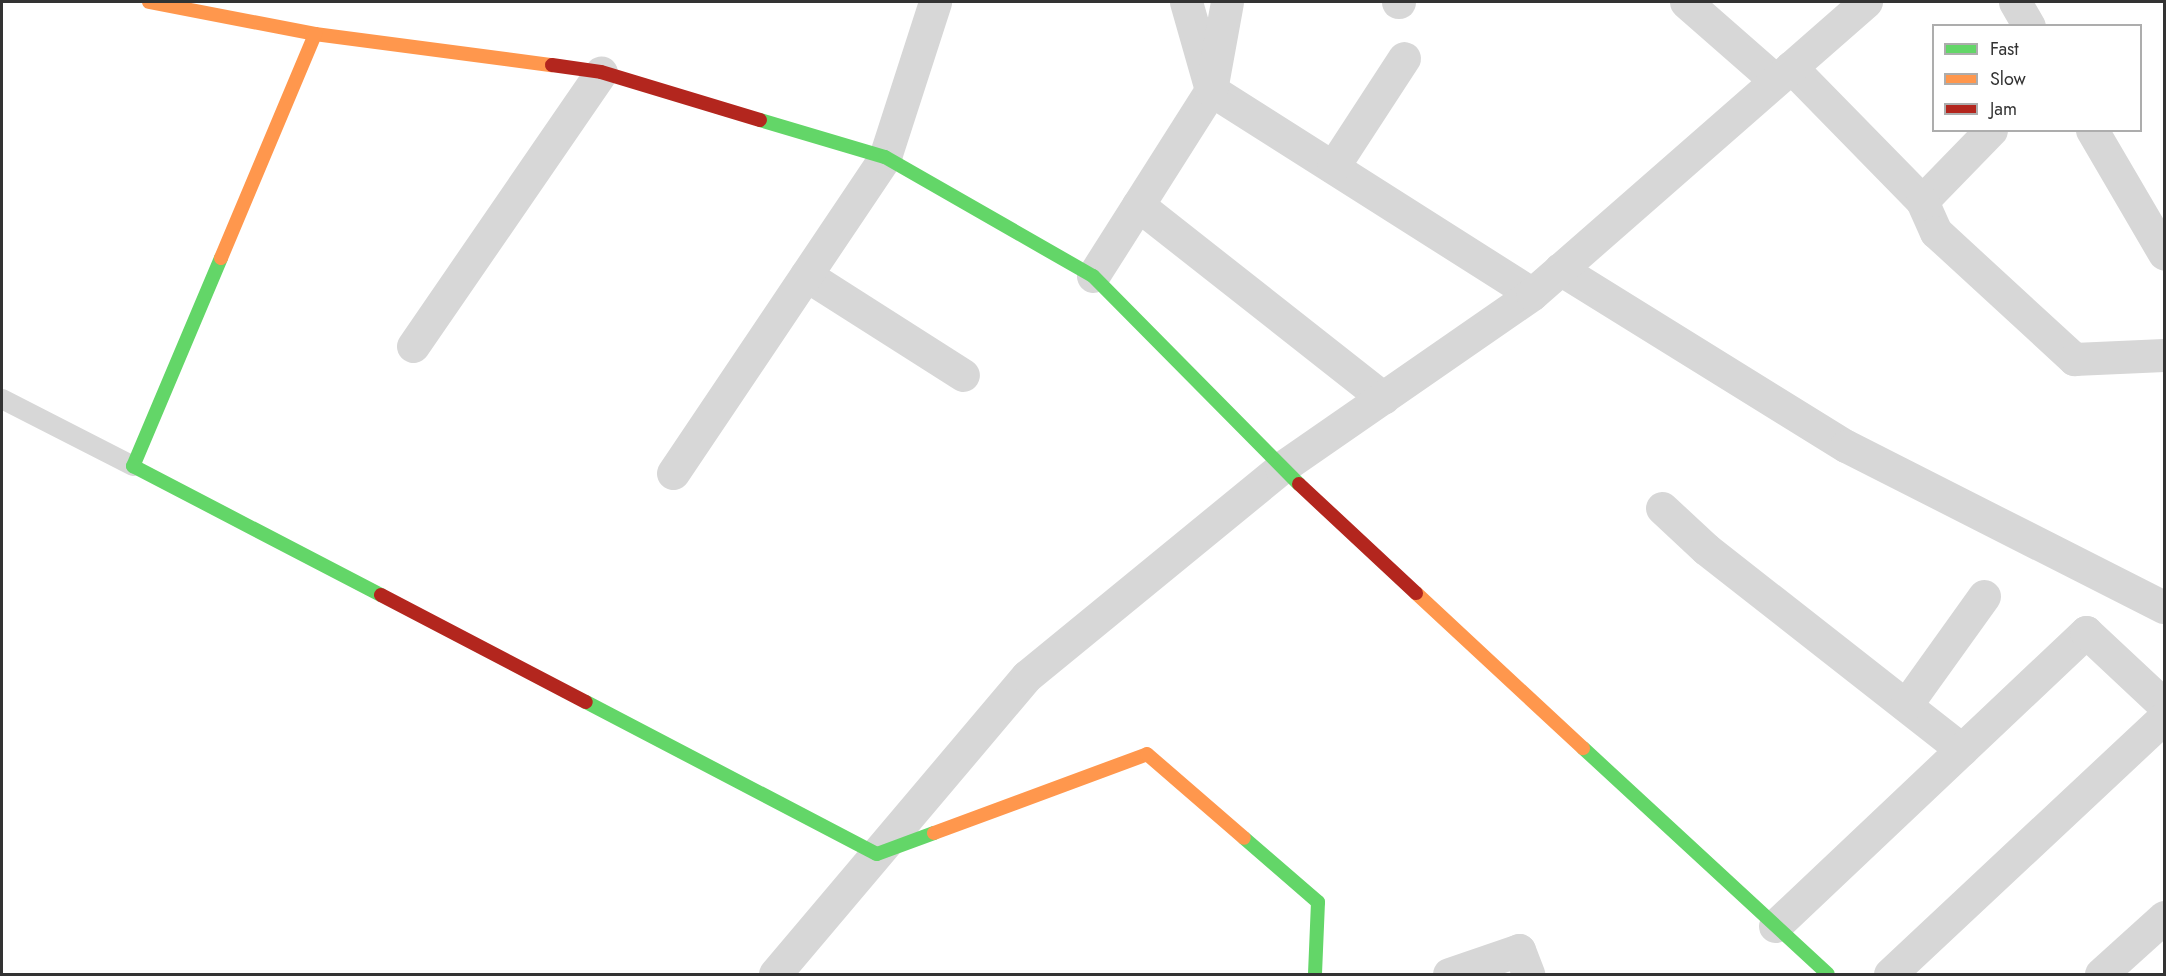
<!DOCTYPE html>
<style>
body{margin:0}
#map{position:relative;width:2166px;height:976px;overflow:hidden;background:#fff;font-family:Jost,sans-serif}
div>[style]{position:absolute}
.lane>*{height:20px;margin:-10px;padding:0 10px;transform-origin:10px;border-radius:10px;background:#d7d7d7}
.street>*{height:33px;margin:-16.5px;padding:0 16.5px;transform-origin:16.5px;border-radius:16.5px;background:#d7d7d7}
.fast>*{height:14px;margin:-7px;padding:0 7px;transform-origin:7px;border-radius:7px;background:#63d668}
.slow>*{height:14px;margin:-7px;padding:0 7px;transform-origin:7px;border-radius:7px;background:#ff974d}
.jam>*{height:14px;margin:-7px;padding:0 7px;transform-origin:7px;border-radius:7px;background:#b3261e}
span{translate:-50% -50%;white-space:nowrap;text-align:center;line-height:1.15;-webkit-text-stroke:6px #fff;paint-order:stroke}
.frame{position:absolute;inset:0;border:3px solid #333;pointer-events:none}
.legend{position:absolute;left:1932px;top:24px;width:210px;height:108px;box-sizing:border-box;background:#fff;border:2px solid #adadad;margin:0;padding:8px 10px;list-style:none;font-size:18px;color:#333}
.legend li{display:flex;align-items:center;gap:12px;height:30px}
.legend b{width:30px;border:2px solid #adadad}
</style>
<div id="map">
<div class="lane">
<div style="left:2px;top:399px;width:147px;rotate:27.1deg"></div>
</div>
<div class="street">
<div style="left:1186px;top:2px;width:91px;rotate:74.1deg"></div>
<div style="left:1211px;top:90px;width:380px;rotate:32.4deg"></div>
<div style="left:1398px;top:2px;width:1px"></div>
<div style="left:1686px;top:2px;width:118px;rotate:41.2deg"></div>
<div style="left:2015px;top:2px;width:28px;rotate:60deg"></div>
<div style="left:1791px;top:67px;width:187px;rotate:45.6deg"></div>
<div style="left:1922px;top:201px;width:99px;rotate:-45.8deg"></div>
<div style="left:2092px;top:130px;width:143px;rotate:59.7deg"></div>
<div style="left:1333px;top:167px;width:130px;rotate:-56.9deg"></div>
<div style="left:1922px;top:201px;width:34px;rotate:66deg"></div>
<div style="left:1936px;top:232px;width:188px;rotate:42.6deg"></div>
<div style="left:2074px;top:359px;width:90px;rotate:-2.5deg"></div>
<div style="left:1138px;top:205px;width:312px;rotate:38.2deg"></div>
<div style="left:1560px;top:269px;width:336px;rotate:31.8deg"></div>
<div style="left:1846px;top:446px;width:356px;rotate:26.9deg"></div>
<div style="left:806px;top:275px;width:186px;rotate:32.5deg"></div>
<div style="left:1093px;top:276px;width:220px;rotate:-57.6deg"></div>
<div style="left:1211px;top:90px;width:89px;rotate:-79.7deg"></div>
<div style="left:413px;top:346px;width:332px;rotate:-55.5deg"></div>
<div style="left:673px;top:473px;width:381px;rotate:-56.1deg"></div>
<div style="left:885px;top:157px;width:163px;rotate:-72.1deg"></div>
<div style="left:1662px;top:508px;width:60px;rotate:43deg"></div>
<div style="left:1706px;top:549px;width:325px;rotate:38.1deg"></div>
<div style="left:1906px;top:705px;width:134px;rotate:-54.4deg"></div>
<div style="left:1775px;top:926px;width:428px;rotate:-43.4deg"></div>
<div style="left:2086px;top:632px;width:107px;rotate:43.1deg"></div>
<div style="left:775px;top:974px;width:390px;rotate:-49.8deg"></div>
<div style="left:1027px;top:676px;width:328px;rotate:-39.3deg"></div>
<div style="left:1281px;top:468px;width:305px;rotate:-34.7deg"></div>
<div style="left:1532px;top:294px;width:444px;rotate:-41.2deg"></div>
<div style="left:1449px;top:974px;width:74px;rotate:-18.9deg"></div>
<div style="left:1519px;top:950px;width:26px;rotate:69deg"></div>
<div style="left:1890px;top:974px;width:375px;rotate:-43.1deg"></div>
<div style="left:2101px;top:974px;width:85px;rotate:-42.1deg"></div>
</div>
<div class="fast">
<div style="left:760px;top:120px;width:130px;rotate:16.5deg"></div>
<div style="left:885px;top:157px;width:240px;rotate:29.8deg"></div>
<div style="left:1093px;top:276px;width:293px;rotate:45.3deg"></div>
<div style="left:221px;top:258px;width:226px;rotate:112.9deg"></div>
<div style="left:133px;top:466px;width:280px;rotate:27.5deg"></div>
<div style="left:586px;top:702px;width:328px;rotate:27.6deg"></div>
<div style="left:877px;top:854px;width:61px;rotate:-20.2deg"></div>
<div style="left:1583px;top:748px;width:333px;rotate:42.7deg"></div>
<div style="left:1244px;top:838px;width:98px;rotate:40.9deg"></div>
<div style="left:1318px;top:902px;width:72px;rotate:92.4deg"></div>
</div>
<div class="slow">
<div style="left:149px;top:2px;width:169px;rotate:10.9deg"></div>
<div style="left:315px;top:34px;width:239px;rotate:7.5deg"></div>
<div style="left:221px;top:258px;width:243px;rotate:-67.2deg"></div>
<div style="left:1416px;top:593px;width:228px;rotate:42.9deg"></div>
<div style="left:934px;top:833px;width:227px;rotate:-20.3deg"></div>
<div style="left:1147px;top:754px;width:128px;rotate:40.9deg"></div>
</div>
<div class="jam">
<div style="left:552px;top:65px;width:49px;rotate:8.1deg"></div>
<div style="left:601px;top:72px;width:166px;rotate:16.8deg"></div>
<div style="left:1299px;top:484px;width:160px;rotate:43deg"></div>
<div style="left:381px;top:595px;width:231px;rotate:27.6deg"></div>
</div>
<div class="frame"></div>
<ul class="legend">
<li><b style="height:8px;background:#63d668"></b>Fast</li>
<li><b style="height:8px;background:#ff974d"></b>Slow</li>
<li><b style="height:8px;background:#b3261e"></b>Jam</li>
</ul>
</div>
